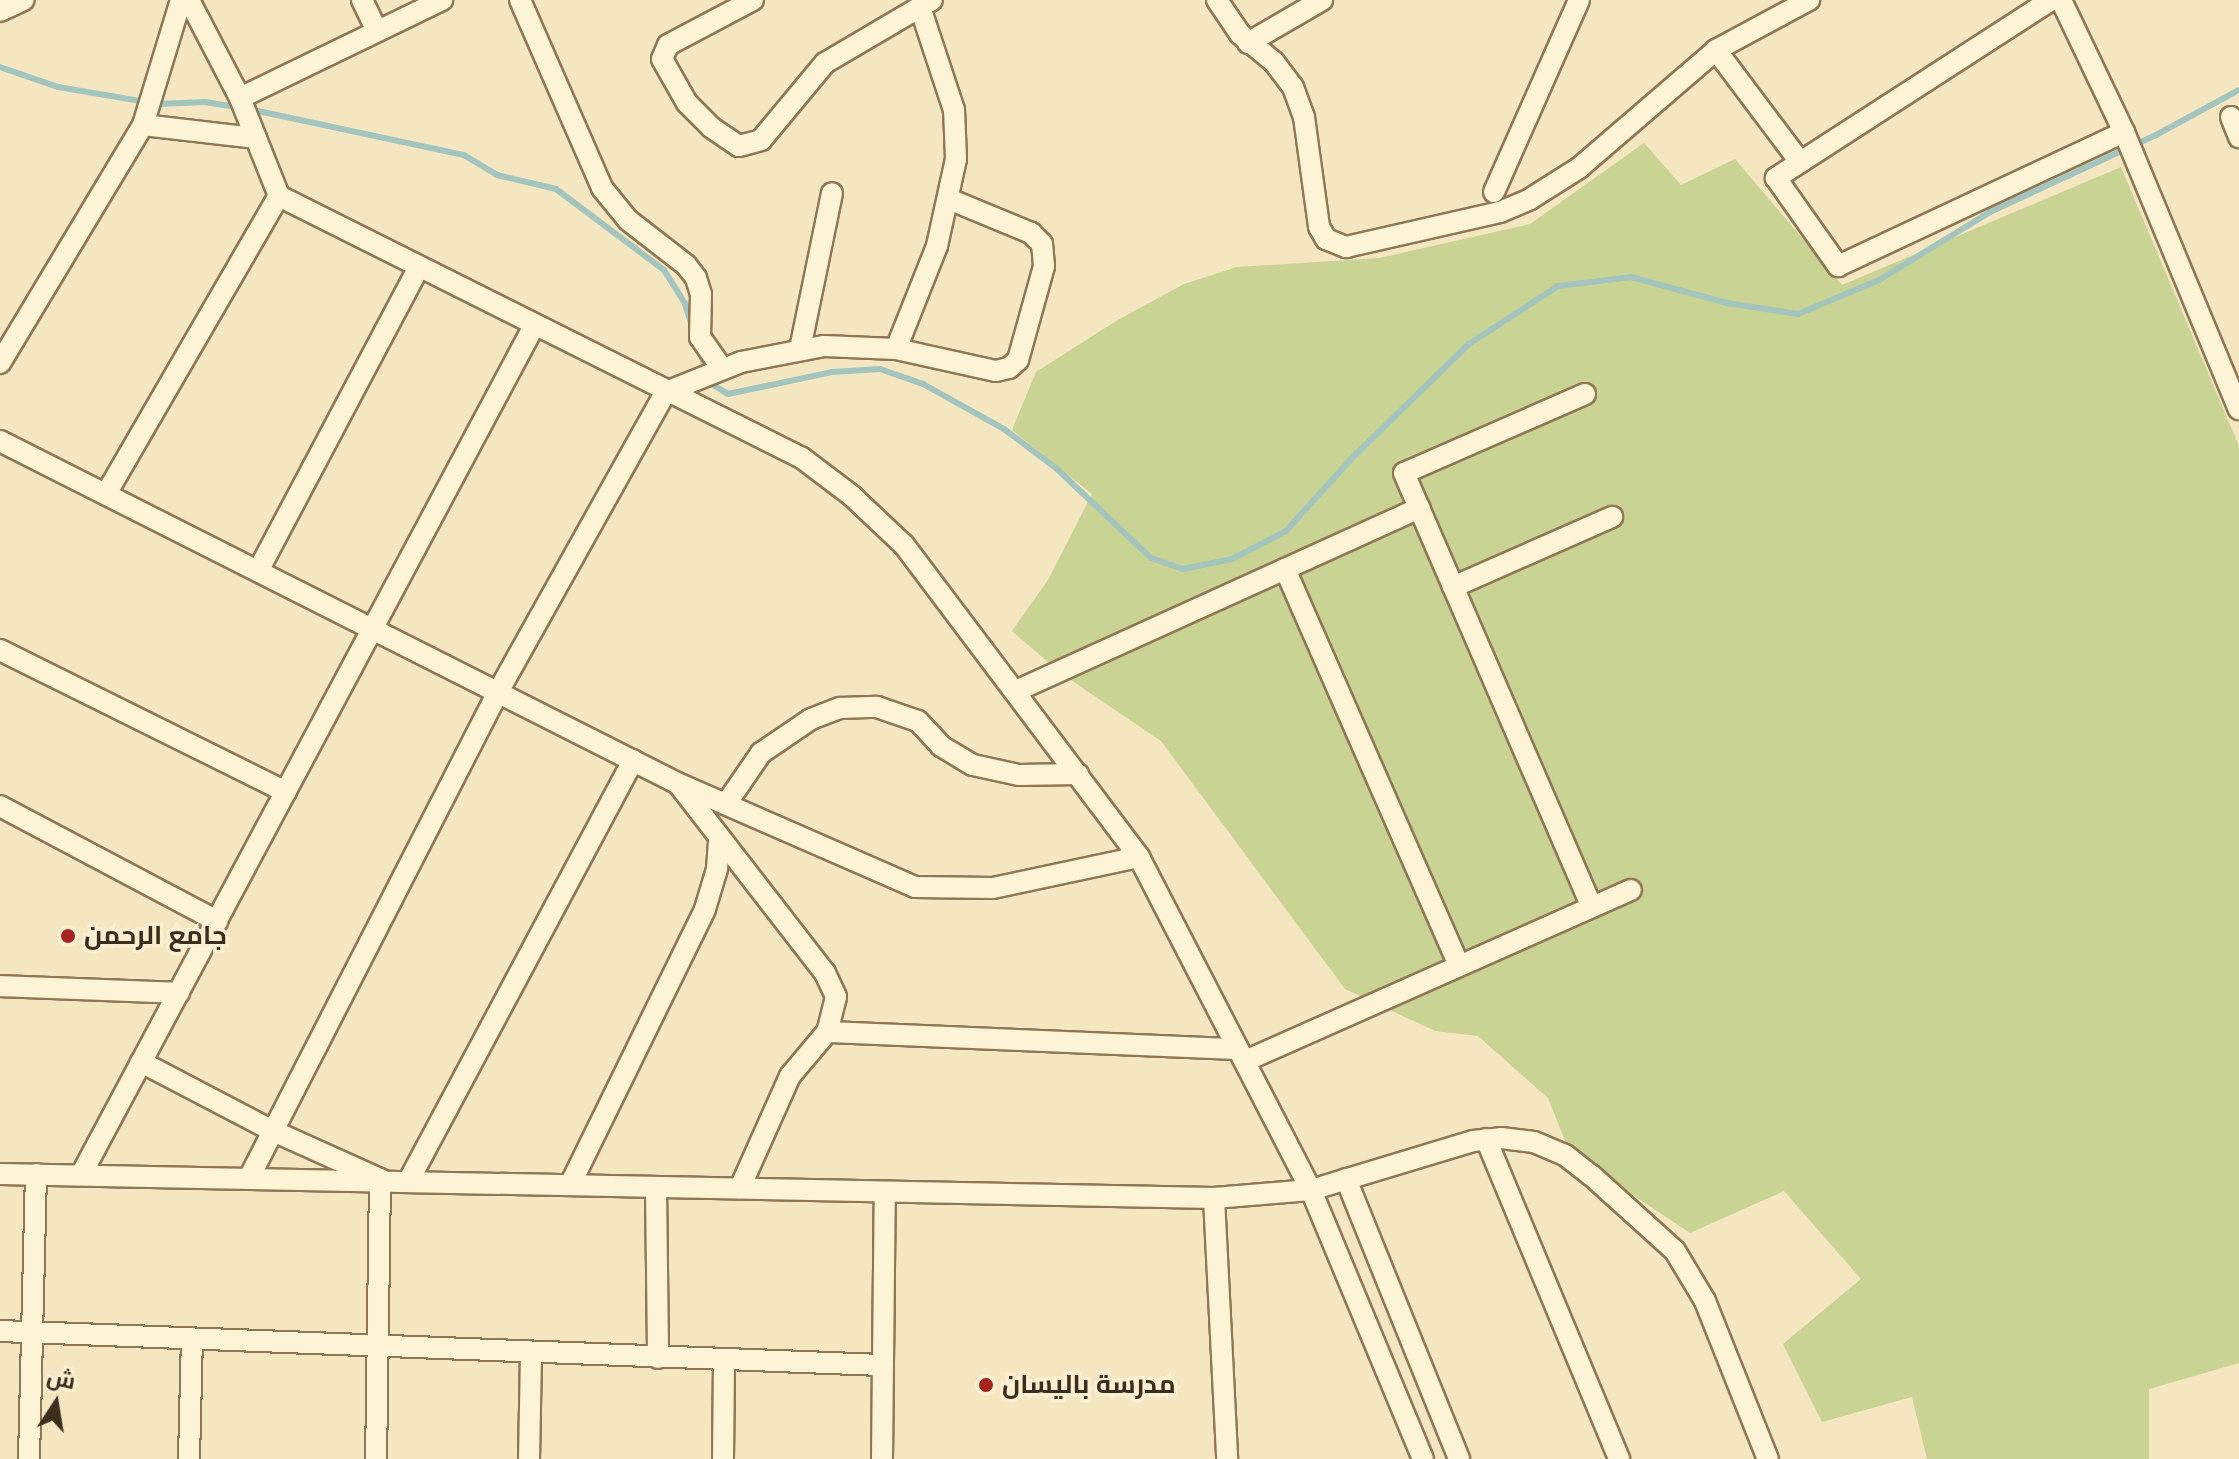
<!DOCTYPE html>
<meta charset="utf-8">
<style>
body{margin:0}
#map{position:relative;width:2239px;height:1459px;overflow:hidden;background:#f3e6c0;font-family:"Times New Roman",Cairo,serif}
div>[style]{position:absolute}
.green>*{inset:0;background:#c9d393}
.stream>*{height:6px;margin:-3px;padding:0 3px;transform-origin:3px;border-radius:3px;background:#a4c5bd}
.roads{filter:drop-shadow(2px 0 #8f7756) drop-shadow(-2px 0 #8f7756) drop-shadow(0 2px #8f7756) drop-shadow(0 -2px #8f7756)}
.minor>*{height:20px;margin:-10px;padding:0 10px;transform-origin:10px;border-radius:10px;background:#fdf3d5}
.dots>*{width:22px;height:22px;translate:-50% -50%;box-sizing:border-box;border:4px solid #faf0d1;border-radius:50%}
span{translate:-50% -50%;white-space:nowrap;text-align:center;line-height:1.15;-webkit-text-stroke:7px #faf0d1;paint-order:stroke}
.poi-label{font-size:26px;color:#3d2d1c;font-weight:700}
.left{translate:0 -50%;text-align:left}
.north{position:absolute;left:16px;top:1363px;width:80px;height:80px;-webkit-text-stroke:6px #faf0d1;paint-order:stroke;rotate:12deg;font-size:22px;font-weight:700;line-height:32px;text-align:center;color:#3d2d1c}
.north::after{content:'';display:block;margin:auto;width:28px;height:36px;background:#3d2d1c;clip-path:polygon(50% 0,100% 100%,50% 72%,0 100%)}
</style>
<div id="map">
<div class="green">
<div style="clip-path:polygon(1644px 143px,1681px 185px,1735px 159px,1842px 285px,2121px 167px,2239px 446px,2239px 1363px,2149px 1389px,2149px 1459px,1927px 1459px,1912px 1397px,1822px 1422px,1783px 1344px,1861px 1279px,1784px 1191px,1690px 1233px,1570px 1153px,1548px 1098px,1478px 1036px,1435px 1031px,1345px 989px,1161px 741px,1062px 674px,1012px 631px,1048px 580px,1092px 494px,1012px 430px,1036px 372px,1116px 321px,1184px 284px,1237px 267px,1379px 258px,1530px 224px)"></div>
</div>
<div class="stream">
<div style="left:0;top:67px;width:61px;rotate:19deg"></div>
<div style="left:58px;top:87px;width:101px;rotate:9.6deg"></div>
<div style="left:158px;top:104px;width:47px;rotate:-2.4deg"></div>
<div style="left:205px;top:102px;width:33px;rotate:9deg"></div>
<div style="left:249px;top:109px;width:220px;rotate:12.1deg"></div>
<div style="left:464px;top:155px;width:39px;rotate:31deg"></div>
<div style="left:497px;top:175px;width:61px;rotate:13.3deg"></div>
<div style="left:556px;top:189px;width:135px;rotate:36.9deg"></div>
<div style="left:664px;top:270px;width:40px;rotate:58deg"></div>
<div style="left:685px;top:304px;width:26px;rotate:72deg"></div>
<div style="left:700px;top:351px;width:34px;rotate:73deg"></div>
<div style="left:710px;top:383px;width:21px;rotate:31deg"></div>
<div style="left:728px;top:394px;width:106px;rotate:-11.9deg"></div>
<div style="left:832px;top:372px;width:48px;rotate:-3.6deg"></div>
<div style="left:880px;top:369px;width:46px;rotate:19.2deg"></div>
<div style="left:923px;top:384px;width:93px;rotate:29.1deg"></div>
<div style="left:1004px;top:429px;width:65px;rotate:36.9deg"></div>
<div style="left:1056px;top:468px;width:131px;rotate:43.5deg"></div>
<div style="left:1151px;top:558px;width:34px;rotate:19deg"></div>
<div style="left:1183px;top:569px;width:50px;rotate:-11.5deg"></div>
<div style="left:1232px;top:559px;width:61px;rotate:-27.4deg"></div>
<div style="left:1286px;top:531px;width:97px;rotate:-47.9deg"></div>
<div style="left:1351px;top:459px;width:165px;rotate:-44.3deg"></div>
<div style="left:1469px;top:344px;width:106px;rotate:-33.1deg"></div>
<div style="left:1558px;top:286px;width:74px;rotate:-7deg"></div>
<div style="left:1631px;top:277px;width:99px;rotate:15.2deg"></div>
<div style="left:1727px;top:303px;width:72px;rotate:8.8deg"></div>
<div style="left:1798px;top:314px;width:88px;rotate:-22.8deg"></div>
<div style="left:1879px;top:280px;width:130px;rotate:-31.5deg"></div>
<div style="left:1990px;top:212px;width:183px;rotate:-24.9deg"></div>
<div style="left:2156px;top:135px;width:94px;rotate:-28.5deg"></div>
</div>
<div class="roads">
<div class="minor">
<div style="left:189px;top:0;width:110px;rotate:62.5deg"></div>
<div style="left:240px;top:98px;width:105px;rotate:68.3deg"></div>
<div style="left:279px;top:196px;width:585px;rotate:26.61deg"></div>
<div style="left:802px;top:458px;width:63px;rotate:37.2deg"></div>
<div style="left:852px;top:496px;width:71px;rotate:43.3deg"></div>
<div style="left:904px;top:545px;width:391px;rotate:53deg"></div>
<div style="left:1139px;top:857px;width:375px;rotate:62.7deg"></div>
<div style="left:1311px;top:1190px;width:291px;rotate:67.4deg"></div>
<div style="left:362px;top:0;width:34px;rotate:64deg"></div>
<div style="left:520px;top:0;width:205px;rotate:66.4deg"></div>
<div style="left:602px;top:188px;width:41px;rotate:50.9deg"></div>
<div style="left:628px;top:220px;width:73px;rotate:37.8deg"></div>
<div style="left:686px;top:265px;width:16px;rotate:52deg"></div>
<div style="left:696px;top:278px;width:17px;rotate:73deg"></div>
<div style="left:701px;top:294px;width:43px;rotate:91.3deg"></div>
<div style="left:700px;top:337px;width:39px;rotate:55deg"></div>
<div style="left:753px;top:0;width:96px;rotate:152.1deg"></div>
<div style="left:668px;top:45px;width:15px;rotate:113deg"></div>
<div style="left:662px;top:59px;width:51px;rotate:60.4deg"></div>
<div style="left:687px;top:103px;width:35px;rotate:45deg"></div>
<div style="left:712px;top:128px;width:32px;rotate:34deg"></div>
<div style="left:739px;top:146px;width:23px;rotate:-15deg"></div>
<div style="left:761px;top:140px;width:100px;rotate:-50.3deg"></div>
<div style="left:825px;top:63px;width:124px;rotate:-30.5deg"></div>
<div style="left:1217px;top:0;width:41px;rotate:55.9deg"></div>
<div style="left:1240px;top:34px;width:44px;rotate:39.5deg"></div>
<div style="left:1274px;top:62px;width:31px;rotate:53deg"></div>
<div style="left:1293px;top:87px;width:32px;rotate:70deg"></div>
<div style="left:1304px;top:117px;width:111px;rotate:82.2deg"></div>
<div style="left:1319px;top:227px;width:14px;rotate:60deg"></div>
<div style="left:1326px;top:239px;width:22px;rotate:22deg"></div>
<div style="left:1346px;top:247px;width:158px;rotate:-12.8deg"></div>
<div style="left:1500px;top:212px;width:33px;rotate:-23deg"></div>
<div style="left:1530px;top:199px;width:58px;rotate:-32.3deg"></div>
<div style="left:1579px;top:168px;width:181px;rotate:-40.7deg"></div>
<div style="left:1716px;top:50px;width:106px;rotate:-28.3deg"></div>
<div style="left:2051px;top:0;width:328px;rotate:147.1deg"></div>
<div style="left:1776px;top:178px;width:108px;rotate:54.8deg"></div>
<div style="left:1838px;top:266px;width:316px;rotate:-25.1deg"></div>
<div style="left:2061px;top:0;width:146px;rotate:64.5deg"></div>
<div style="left:2124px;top:132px;width:300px;rotate:67.5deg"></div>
<div style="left:0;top:11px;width:26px;rotate:-25deg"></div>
<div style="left:1248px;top:43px;width:86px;rotate:-30.2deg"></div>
<div style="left:1716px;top:50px;width:140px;rotate:53.1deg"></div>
<div style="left:240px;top:98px;width:225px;rotate:-25.9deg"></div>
<div style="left:2231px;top:117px;width:22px;rotate:68deg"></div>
<div style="left:143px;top:125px;width:114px;rotate:6.6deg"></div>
<div style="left:1494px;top:192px;width:210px;rotate:-66.1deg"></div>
<div style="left:800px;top:349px;width:159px;rotate:-78.4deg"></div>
<div style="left:896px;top:349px;width:111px;rotate:-68.3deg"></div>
<div style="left:937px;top:246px;width:89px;rotate:-77.7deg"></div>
<div style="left:956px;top:159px;width:49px;rotate:-92.3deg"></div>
<div style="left:954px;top:110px;width:108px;rotate:-108.3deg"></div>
<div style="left:0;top:363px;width:278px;rotate:-59deg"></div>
<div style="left:143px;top:125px;width:131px;rotate:-73.1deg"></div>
<div style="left:1585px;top:394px;width:197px;rotate:156.4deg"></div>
<div style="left:1404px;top:473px;width:473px;rotate:66.6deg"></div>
<div style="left:0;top:441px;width:758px;rotate:26.8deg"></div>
<div style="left:677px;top:783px;width:260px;rotate:23.6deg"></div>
<div style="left:915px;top:887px;width:78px;rotate:0.7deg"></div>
<div style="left:993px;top:888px;width:149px;rotate:-12deg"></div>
<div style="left:106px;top:494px;width:345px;rotate:-59.9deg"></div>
<div style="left:1285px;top:569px;width:433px;rotate:66.3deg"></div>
<div style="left:258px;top:571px;width:344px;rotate:-62.1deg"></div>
<div style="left:1453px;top:587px;width:174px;rotate:-23.8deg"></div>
<div style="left:0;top:650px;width:319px;rotate:26.4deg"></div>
<div style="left:1016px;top:691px;width:443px;rotate:-24.4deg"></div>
<div style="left:680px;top:786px;width:237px;rotate:52.2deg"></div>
<div style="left:825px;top:973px;width:26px;rotate:65deg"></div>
<div style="left:836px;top:997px;width:36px;rotate:104deg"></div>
<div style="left:827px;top:1032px;width:57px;rotate:130.1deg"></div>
<div style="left:790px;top:1076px;width:123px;rotate:114.1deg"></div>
<div style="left:726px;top:804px;width:62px;rotate:-55.5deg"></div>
<div style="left:761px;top:753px;width:60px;rotate:-34.2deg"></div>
<div style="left:811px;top:719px;width:31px;rotate:-21deg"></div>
<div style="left:840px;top:708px;width:37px;rotate:-2deg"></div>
<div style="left:877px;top:707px;width:43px;rotate:18.9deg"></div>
<div style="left:918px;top:721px;width:34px;rotate:47deg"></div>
<div style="left:941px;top:746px;width:37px;rotate:31deg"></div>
<div style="left:973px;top:765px;width:47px;rotate:12.3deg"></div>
<div style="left:1019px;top:775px;width:59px;rotate:-1deg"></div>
<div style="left:0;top:806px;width:246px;rotate:27.9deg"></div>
<div style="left:0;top:986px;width:179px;rotate:2.2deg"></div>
<div style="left:827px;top:1032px;width:411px;rotate:2.4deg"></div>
<div style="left:1245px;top:1061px;width:422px;rotate:-23.9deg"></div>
<div style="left:141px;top:1062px;width:147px;rotate:27.6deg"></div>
<div style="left:271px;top:1130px;width:120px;rotate:24.2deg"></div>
<div style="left:380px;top:1179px;width:280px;rotate:90.8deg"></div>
<div style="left:1486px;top:1139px;width:347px;rotate:67.4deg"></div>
<div style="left:0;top:1174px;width:1214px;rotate:1.13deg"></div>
<div style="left:1214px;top:1198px;width:97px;rotate:-4.7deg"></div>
<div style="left:1311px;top:1190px;width:169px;rotate:-16.8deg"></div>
<div style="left:1473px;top:1141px;width:28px;rotate:-6deg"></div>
<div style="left:1501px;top:1138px;width:33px;rotate:7deg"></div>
<div style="left:1534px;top:1142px;width:34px;rotate:23deg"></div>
<div style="left:1565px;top:1155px;width:33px;rotate:38deg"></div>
<div style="left:1591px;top:1175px;width:113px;rotate:42.1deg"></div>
<div style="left:1675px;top:1251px;width:58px;rotate:59deg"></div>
<div style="left:1705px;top:1301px;width:170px;rotate:68.3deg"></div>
<div style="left:81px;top:1175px;width:962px;rotate:-61.92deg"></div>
<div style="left:249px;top:1178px;width:546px;rotate:-62.87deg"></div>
<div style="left:498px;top:692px;width:344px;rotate:-60.8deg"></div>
<div style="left:666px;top:392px;width:81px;rotate:-21.8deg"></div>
<div style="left:741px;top:362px;width:85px;rotate:-10.9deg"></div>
<div style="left:824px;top:346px;width:72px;rotate:2.4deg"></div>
<div style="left:896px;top:349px;width:102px;rotate:12.4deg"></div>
<div style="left:996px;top:371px;width:13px;rotate:-13deg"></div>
<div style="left:1009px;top:368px;width:12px;rotate:-42deg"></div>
<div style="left:1018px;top:360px;width:98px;rotate:-74.5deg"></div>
<div style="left:1044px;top:266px;width:22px;rotate:-95deg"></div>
<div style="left:1042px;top:244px;width:16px;rotate:-135deg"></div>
<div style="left:1031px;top:233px;width:89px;rotate:-157.5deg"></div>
<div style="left:1346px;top:1179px;width:302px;rotate:68deg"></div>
<div style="left:408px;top:1182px;width:478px;rotate:-61.9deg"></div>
<div style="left:570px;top:1185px;width:307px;rotate:-63.9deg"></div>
<div style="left:705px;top:909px;width:42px;rotate:-73.3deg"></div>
<div style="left:717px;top:869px;width:31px;rotate:-86deg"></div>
<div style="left:656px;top:1187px;width:171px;rotate:89.3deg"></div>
<div style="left:1214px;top:1198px;width:261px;rotate:87.1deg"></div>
<div style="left:0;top:1331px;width:884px;rotate:2.21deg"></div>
<div style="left:29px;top:1459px;width:285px;rotate:-88.6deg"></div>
<div style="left:189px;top:1459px;width:120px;rotate:-88.6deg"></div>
<div style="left:529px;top:1459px;width:107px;rotate:-88.9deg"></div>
<div style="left:723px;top:1459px;width:99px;rotate:-89.4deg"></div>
<div style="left:882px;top:1459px;width:267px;rotate:-89.4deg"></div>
</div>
</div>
<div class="dots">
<div style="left:68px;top:936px;background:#a6231e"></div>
<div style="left:986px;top:1385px;background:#a6231e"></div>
</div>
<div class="poi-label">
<span class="left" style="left:84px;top:936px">جامع الرحمن</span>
<span class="left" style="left:1002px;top:1385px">مدرسة بالیسان</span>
</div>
<div class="north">ش</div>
</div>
